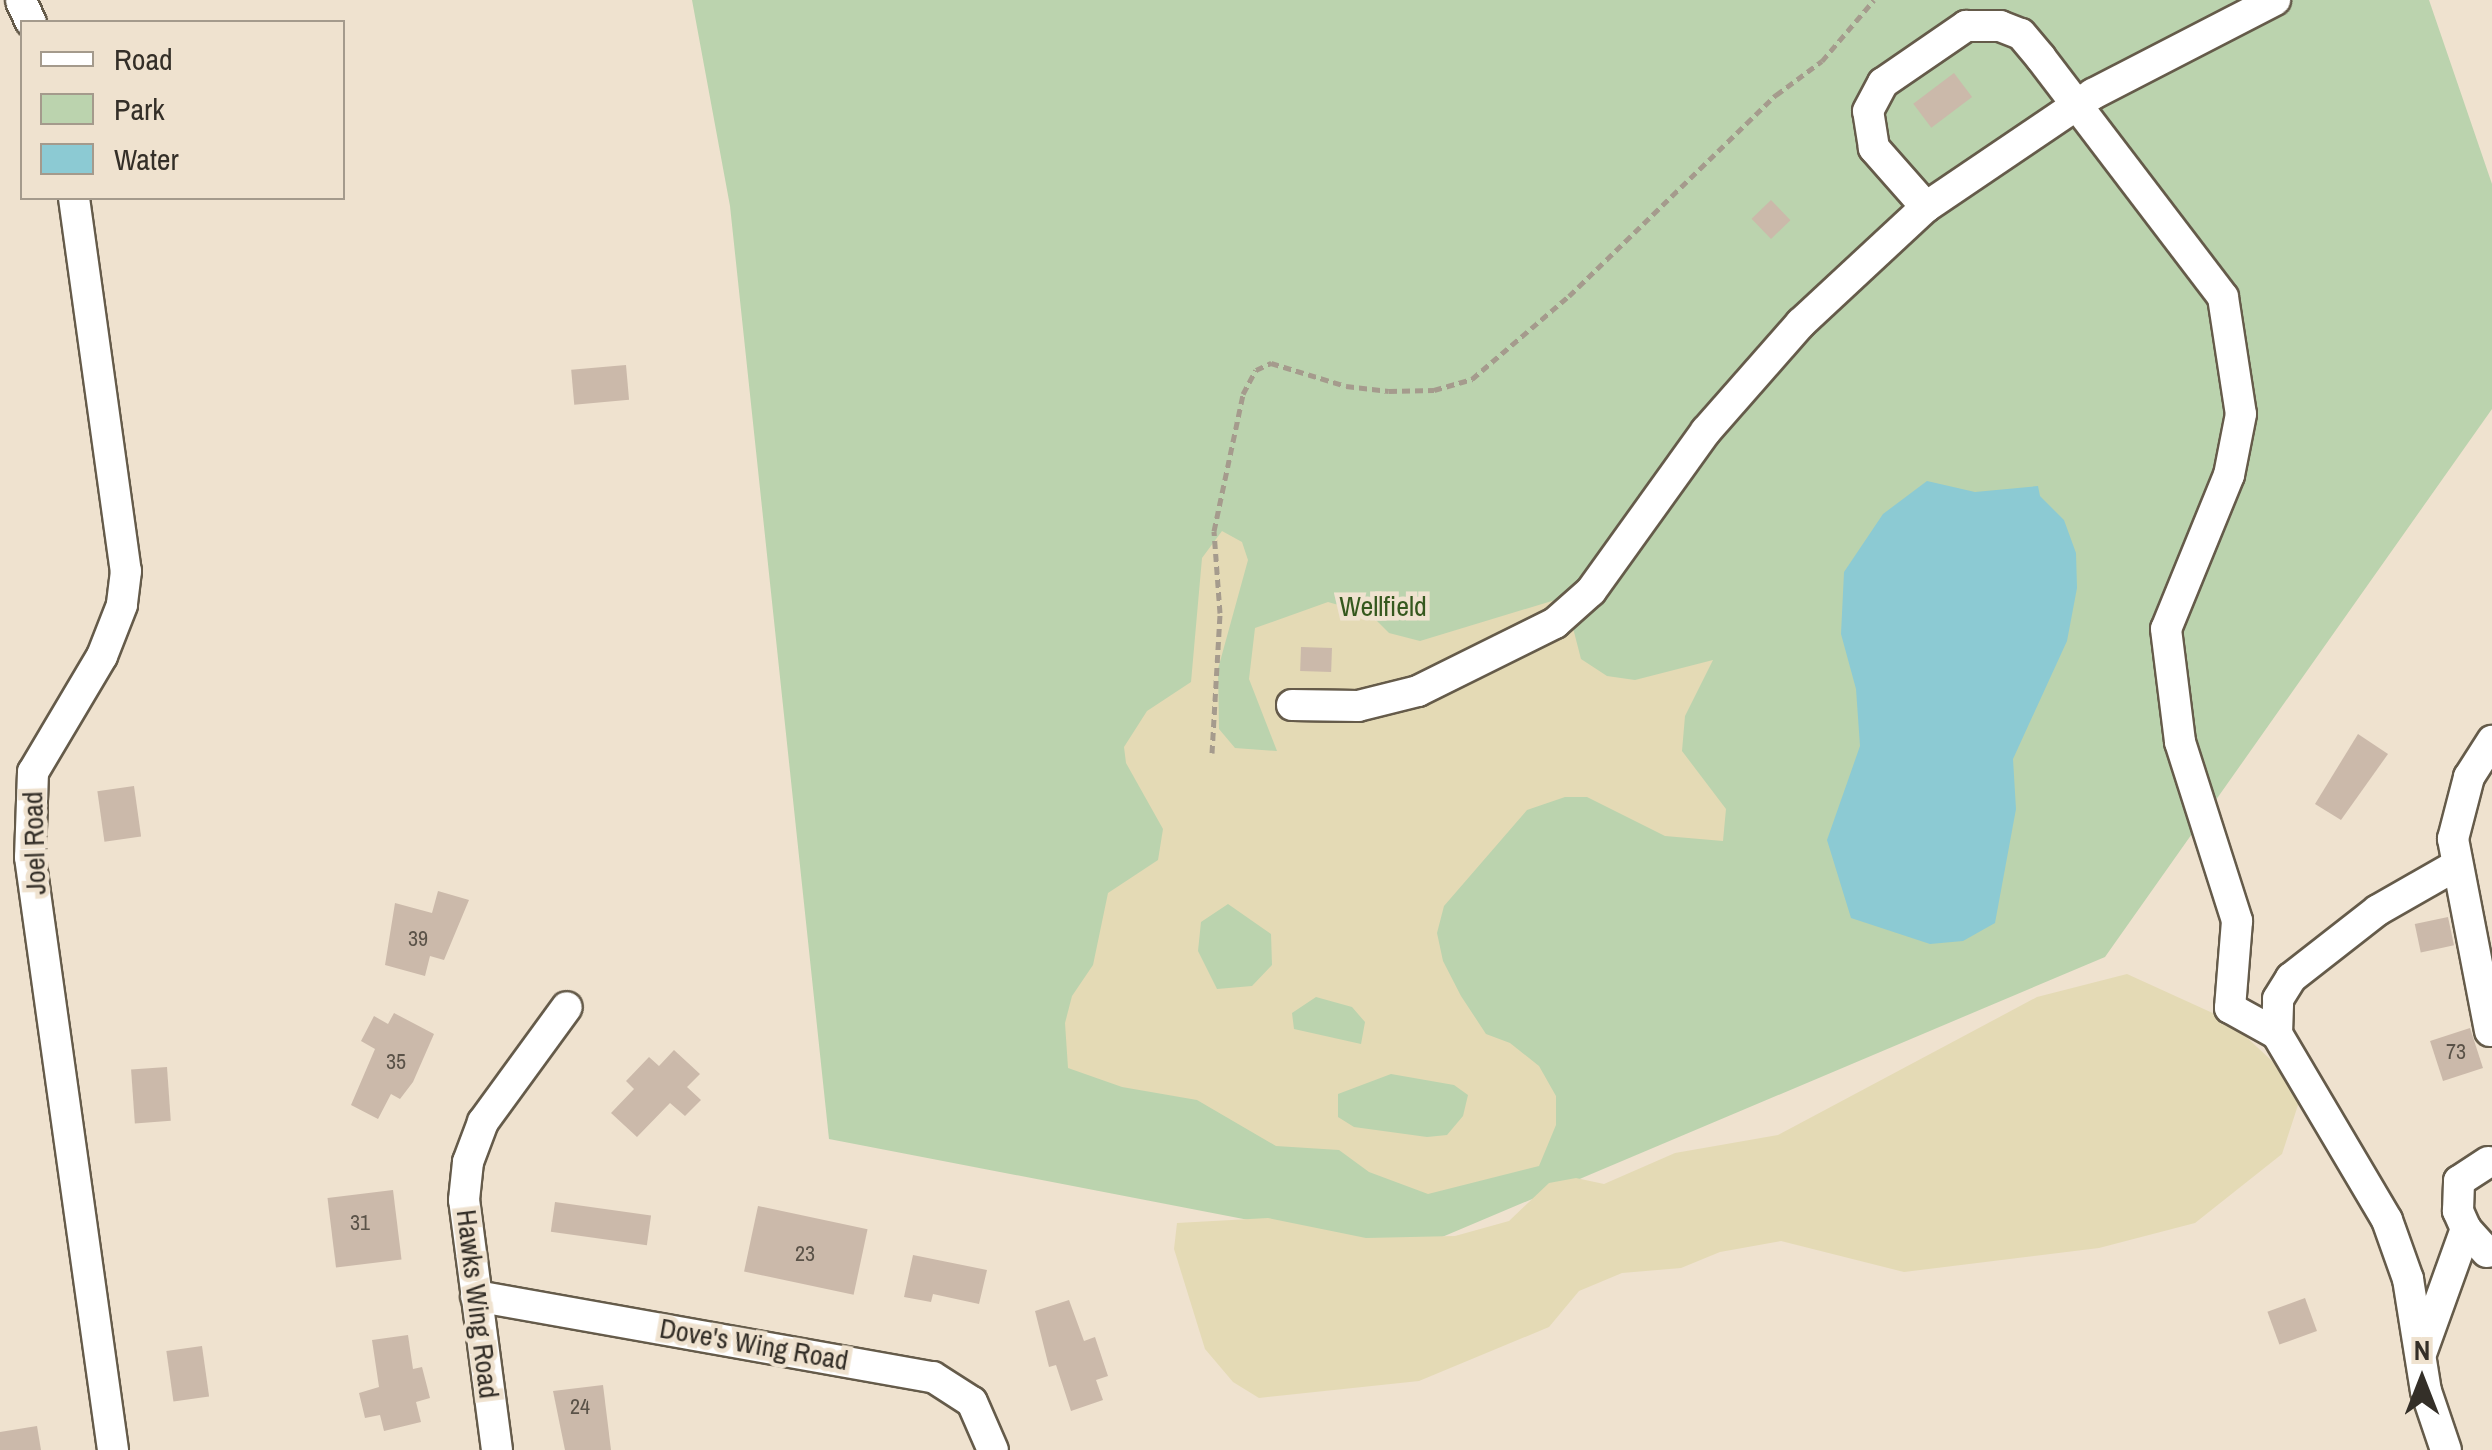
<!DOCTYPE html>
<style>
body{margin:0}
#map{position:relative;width:2492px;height:1450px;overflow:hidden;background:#efe2cf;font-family:"Archivo Narrow",sans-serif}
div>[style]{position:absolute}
.green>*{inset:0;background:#bbd3ae}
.sand>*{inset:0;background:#e4dab5}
.water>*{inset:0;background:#8ccad3}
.building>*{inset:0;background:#cbb9aa;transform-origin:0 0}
.path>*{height:5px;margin-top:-2.5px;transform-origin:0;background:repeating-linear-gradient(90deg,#a59b8d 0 8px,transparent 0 13px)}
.roads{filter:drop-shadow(2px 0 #655b4a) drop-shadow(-2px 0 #655b4a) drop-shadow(0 2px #655b4a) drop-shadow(0 -2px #655b4a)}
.minor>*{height:30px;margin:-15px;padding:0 15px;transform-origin:15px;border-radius:15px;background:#fff}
span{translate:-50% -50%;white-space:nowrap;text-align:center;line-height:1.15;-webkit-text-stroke:9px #efe2cf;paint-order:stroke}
.number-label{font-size:22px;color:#5a5248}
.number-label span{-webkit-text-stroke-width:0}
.park-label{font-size:28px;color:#35581e}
.street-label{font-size:28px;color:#342f28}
.legend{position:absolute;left:20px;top:20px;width:325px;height:180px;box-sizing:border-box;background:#efe2cf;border:2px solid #a49a8c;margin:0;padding:12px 18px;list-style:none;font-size:30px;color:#342f28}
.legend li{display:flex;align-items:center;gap:20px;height:50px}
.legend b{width:50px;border:2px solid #a49a8c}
.north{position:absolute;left:2372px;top:1330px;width:100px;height:100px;-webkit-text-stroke:8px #efe2cf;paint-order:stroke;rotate:0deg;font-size:28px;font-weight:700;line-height:40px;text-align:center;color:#342f28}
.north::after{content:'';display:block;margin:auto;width:35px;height:45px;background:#342f28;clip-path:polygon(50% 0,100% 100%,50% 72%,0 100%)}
</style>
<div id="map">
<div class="green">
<div style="clip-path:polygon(692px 0,2429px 0,2492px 184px,2492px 409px,2105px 957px,1409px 1251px,829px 1139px,730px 206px)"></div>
</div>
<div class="sand">
<div style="clip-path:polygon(evenodd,1222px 531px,1242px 542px,1248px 560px,1218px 669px,1219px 729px,1235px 748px,1277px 751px,1249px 679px,1255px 628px,1328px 602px,1370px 614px,1389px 633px,1420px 641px,1565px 597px,1581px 659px,1607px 676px,1635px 680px,1713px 660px,1685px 716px,1682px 751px,1726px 809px,1723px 841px,1665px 836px,1587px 797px,1565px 797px,1527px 810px,1444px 906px,1437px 933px,1443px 961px,1461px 996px,1486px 1034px,1510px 1043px,1539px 1066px,1556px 1096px,1556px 1125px,1539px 1166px,1428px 1194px,1369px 1172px,1339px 1150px,1276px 1146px,1197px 1100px,1122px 1087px,1068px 1068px,1065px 1023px,1072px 996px,1093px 965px,1108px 893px,1158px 860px,1163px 829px,1126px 763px,1124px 747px,1147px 711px,1191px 682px,1202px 558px,1222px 531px,1228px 904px,1271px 934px,1272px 965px,1252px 986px,1217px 989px,1198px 951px,1201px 922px,1228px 904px,1222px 531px,1316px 997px,1352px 1007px,1365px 1022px,1361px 1044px,1294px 1029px,1292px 1013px,1316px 997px,1222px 531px,1391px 1074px,1454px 1085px,1468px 1095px,1463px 1116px,1447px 1135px,1427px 1137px,1354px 1127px,1338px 1117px,1338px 1094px,1391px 1074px)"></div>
<div style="clip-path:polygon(2127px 974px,2228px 1020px,2286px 1074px,2300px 1099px,2282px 1154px,2195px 1223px,2099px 1248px,1904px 1272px,1781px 1241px,1720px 1252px,1681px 1268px,1622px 1273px,1579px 1291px,1549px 1327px,1419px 1381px,1259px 1398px,1233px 1382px,1205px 1349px,1174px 1249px,1177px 1223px,1268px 1218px,1366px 1238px,1455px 1236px,1509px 1221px,1549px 1183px,1576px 1178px,1604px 1184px,1675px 1153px,1778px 1135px,2037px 997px)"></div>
</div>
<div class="water">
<div style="clip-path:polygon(1927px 481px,1975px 492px,2038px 486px,2040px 496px,2064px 520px,2076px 553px,2077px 588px,2067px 641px,2013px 759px,2016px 809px,1995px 923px,1963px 941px,1930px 944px,1851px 918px,1827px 840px,1860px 746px,1856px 689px,1841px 634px,1844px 572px,1883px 514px)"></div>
</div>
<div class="building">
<div style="left:1954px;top:73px;width:30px;height:51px;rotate:53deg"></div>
<div style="left:1771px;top:200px;width:28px;height:27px;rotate:46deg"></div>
<div style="left:626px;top:365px;width:35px;height:55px;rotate:85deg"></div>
<div style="left:1301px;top:647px;width:31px;height:24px;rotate:2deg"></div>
<div style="clip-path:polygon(2358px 734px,2388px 754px,2341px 820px,2315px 804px)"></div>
<div style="left:134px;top:786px;width:51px;height:37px;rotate:82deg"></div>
<div style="clip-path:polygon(438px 891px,469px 900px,444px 960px,430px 956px,425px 976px,385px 965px,395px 903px,432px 913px)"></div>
<div style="left:2448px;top:917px;width:29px;height:34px;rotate:78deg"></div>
<div style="clip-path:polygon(394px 1013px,434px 1034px,413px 1082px,400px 1099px,391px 1094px,378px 1119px,351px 1105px,375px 1049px,361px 1041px,374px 1016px,388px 1024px)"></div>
<div style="left:2470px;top:1028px;width:42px;height:42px;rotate:72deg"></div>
<div style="clip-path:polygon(674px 1050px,700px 1074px,687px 1087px,701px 1100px,685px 1116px,670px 1103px,637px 1137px,611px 1113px,634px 1089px,626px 1081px,649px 1057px,659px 1066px)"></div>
<div style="left:167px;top:1067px;width:54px;height:36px;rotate:86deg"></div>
<div style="left:393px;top:1190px;width:70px;height:66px;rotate:83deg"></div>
<div style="left:555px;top:1202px;width:97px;height:30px;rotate:8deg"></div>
<div style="left:758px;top:1206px;width:112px;height:67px;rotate:12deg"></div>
<div style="clip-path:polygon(913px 1255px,987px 1270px,979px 1304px,933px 1294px,931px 1302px,904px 1297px)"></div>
<div style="left:2305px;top:1298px;width:35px;height:40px;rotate:70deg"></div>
<div style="clip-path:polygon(1069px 1300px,1084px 1341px,1095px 1337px,1108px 1376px,1096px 1380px,1103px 1400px,1071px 1411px,1056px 1365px,1049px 1367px,1035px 1311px)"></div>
<div style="clip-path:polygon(408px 1335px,413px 1369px,422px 1367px,430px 1398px,416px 1402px,421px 1422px,384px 1431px,380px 1415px,365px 1418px,359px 1393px,379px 1387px,372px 1340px)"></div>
<div style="left:202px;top:1346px;width:51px;height:36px;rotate:82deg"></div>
<div style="clip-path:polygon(603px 1385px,611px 1450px,565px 1450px,553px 1391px)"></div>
<div style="clip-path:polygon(37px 1426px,41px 1450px,0 1450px,0 1432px)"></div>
</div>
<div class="path">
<div style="left:1212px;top:753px;width:140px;rotate:-86.7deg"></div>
<div style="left:1220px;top:613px;width:82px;rotate:-94.2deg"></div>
<div style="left:1214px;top:531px;width:140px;rotate:-78deg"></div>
<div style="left:1243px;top:394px;width:27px;rotate:-62deg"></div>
<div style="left:1256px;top:370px;width:17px;rotate:-25deg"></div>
<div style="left:1271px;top:363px;width:78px;rotate:17deg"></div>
<div style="left:1346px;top:386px;width:43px;rotate:6.6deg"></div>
<div style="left:1389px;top:391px;width:45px;rotate:-1.3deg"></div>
<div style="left:1434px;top:390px;width:40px;rotate:-16deg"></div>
<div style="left:1472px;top:379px;width:128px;rotate:-40.6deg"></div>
<div style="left:1569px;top:296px;width:289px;rotate:-44.2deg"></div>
<div style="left:1776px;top:95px;width:57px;rotate:-36.5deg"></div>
<div style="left:1822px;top:61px;width:80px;rotate:-49.6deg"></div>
</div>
<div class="roads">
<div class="minor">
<div style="left:21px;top:1px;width:23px;rotate:65deg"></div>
<div style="left:74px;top:198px;width:377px;rotate:82.1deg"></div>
<div style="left:126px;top:571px;width:34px;rotate:97deg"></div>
<div style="left:122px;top:605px;width:55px;rotate:111.4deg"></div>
<div style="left:102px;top:656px;width:135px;rotate:120.7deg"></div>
<div style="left:33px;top:772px;width:85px;rotate:92deg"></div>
<div style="left:30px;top:857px;width:599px;rotate:82.03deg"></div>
<div style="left:1926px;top:207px;width:79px;rotate:-131.4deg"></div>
<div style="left:1874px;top:148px;width:37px;rotate:-99deg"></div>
<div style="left:1868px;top:111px;width:32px;rotate:-62deg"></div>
<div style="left:1883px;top:83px;width:101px;rotate:-34.5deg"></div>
<div style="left:1966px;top:26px;width:34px"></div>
<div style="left:2000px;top:26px;width:22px;rotate:21deg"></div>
<div style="left:2021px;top:34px;width:31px;rotate:50deg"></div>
<div style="left:2041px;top:58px;width:300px;rotate:52.7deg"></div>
<div style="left:2223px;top:297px;width:118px;rotate:81.3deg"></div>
<div style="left:2241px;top:414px;width:62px;rotate:101.1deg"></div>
<div style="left:2229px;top:475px;width:166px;rotate:112.2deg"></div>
<div style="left:2166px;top:629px;width:114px;rotate:82.9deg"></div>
<div style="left:2180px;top:742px;width:188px;rotate:72.3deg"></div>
<div style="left:2237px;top:921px;width:87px;rotate:94.6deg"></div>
<div style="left:2230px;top:1008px;width:54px;rotate:29deg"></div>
<div style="left:2277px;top:1034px;width:216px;rotate:59.4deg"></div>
<div style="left:2387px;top:1220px;width:63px;rotate:70.4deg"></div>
<div style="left:2408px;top:1279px;width:113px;rotate:80.9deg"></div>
<div style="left:2426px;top:1391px;width:62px;rotate:71.3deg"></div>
<div style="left:1292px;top:705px;width:66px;rotate:0.9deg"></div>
<div style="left:1358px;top:706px;width:62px;rotate:-14deg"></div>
<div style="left:1418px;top:691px;width:153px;rotate:-26.4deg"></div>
<div style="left:1555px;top:623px;width:48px;rotate:-41.6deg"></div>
<div style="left:1591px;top:591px;width:197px;rotate:-54.3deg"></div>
<div style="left:1706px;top:431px;width:144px;rotate:-48.7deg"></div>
<div style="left:1801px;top:323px;width:171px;rotate:-42.9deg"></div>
<div style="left:1926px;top:207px;width:202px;rotate:-34.1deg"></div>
<div style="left:2093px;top:94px;width:205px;rotate:-27.3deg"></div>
<div style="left:2490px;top:1031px;width:196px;rotate:-100.9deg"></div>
<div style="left:2453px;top:839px;width:64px;rotate:-75.5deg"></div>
<div style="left:2469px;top:777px;width:43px;rotate:-57.4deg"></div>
<div style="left:2277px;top:1034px;width:35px;rotate:-88deg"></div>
<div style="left:2278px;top:999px;width:25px;rotate:-58deg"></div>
<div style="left:2291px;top:978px;width:110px;rotate:-38deg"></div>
<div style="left:2378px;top:910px;width:89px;rotate:-29.7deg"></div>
<div style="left:2466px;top:1229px;width:20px;rotate:-114deg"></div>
<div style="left:2458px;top:1211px;width:30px;rotate:-88deg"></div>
<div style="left:2459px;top:1181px;width:35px;rotate:-33deg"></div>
<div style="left:476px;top:1296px;width:464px;rotate:10.1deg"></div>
<div style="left:933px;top:1377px;width:46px;rotate:32.7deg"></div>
<div style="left:972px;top:1402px;width:52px;rotate:66.4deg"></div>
<div style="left:2422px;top:1351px;width:130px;rotate:-70.2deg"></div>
<div style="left:2466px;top:1229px;width:31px;rotate:48deg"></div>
<div style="left:497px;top:1450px;width:252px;rotate:-97.5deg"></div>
<div style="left:464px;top:1200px;width:38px;rotate:-84deg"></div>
<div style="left:468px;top:1162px;width:43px;rotate:-69.4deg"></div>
<div style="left:483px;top:1122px;width:142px;rotate:-53.9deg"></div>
</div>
</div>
<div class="number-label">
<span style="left:418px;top:939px">39</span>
<span style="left:2456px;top:1052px">73</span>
<span style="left:396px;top:1062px">35</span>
<span style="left:360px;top:1223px">31</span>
<span style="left:805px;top:1254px">23</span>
<span style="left:580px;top:1407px">24</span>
</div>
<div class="park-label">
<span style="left:1383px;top:606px">Wellfield</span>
</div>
<div class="street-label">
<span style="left:34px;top:843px;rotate:-92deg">Joel Road</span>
<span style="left:478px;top:1304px;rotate:83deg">Hawks Wing Road</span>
<span style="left:754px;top:1344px;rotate:10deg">Dove's Wing Road</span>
</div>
<ul class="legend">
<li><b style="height:12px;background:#fff"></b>Road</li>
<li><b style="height:28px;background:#bbd3ae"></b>Park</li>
<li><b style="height:28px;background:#8ccad3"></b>Water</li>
</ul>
<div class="north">N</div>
</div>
